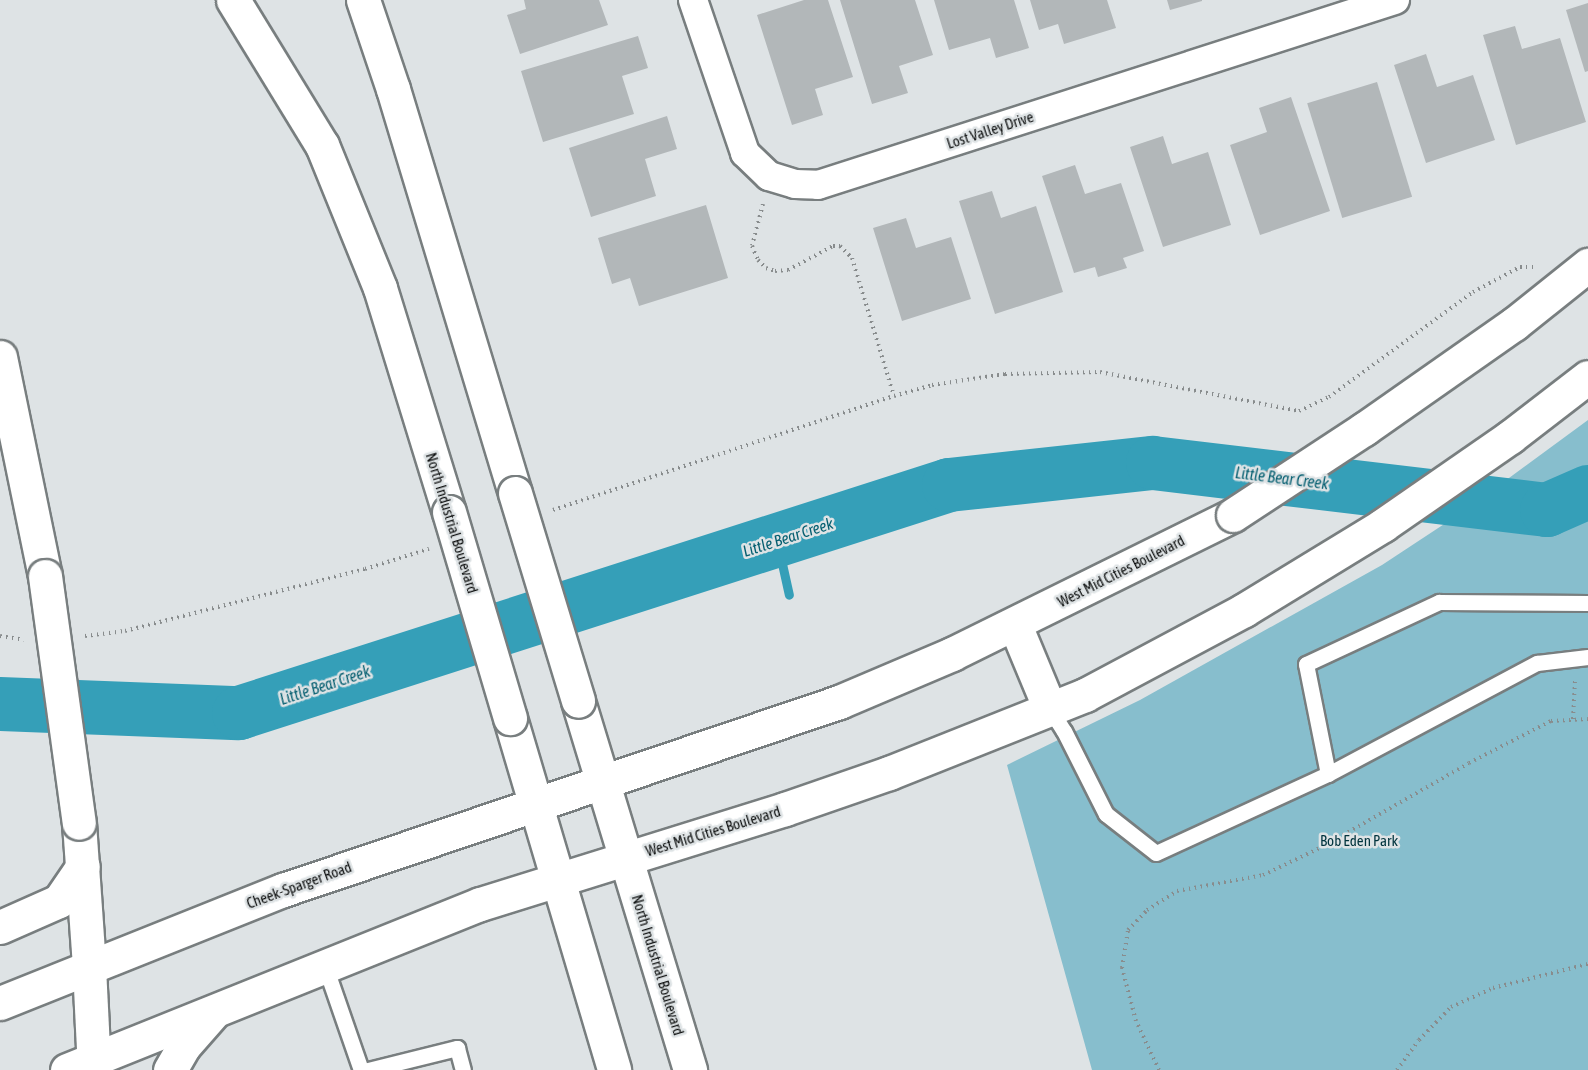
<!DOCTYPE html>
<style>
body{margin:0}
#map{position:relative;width:1588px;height:1070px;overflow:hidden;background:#dee3e5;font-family:"Asap Condensed",sans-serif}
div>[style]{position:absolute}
.green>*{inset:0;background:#87becd}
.stream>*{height:9px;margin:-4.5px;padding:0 4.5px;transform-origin:4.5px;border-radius:4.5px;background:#359fb8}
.river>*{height:54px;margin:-27px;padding:0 27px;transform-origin:27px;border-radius:27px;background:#359fb8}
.building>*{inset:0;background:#b2b7b9;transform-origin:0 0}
.path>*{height:4px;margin-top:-2px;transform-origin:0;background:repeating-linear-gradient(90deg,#888c8d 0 1.5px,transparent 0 6px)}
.roads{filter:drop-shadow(2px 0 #787e7f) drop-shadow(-2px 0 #787e7f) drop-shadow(0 2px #787e7f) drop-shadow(0 -2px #787e7f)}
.lane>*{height:15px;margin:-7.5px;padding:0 7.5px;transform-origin:7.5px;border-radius:7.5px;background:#fff}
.street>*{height:28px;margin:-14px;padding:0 14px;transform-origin:14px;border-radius:14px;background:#fff}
.secondary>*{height:33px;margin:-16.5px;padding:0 16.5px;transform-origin:16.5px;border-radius:16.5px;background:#fff}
.primary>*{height:33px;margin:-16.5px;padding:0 16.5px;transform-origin:16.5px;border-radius:16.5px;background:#fff}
.highway>*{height:33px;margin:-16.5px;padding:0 16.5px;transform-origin:16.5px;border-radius:16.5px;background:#fff}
.bridges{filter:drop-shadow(2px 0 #787e7f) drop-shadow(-2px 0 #787e7f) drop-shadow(0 2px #787e7f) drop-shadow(0 -2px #787e7f)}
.secondary-bridge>*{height:33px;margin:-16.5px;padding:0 16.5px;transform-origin:16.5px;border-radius:16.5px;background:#fff}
.primary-bridge>*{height:33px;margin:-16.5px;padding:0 16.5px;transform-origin:16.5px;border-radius:16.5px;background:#fff}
.highway-bridge>*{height:33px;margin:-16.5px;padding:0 16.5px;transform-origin:16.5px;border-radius:16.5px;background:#fff}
span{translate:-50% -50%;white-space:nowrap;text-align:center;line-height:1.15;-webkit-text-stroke:5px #dee3e5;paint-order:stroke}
.street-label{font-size:15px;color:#0d0f0f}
.park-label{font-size:15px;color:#02343e}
.water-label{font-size:16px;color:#045e70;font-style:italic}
</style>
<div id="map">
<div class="green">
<div style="clip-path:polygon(1588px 420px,1588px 1070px,1092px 1070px,1007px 765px,1140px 700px,1382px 565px,1464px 511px)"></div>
</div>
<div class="stream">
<div style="left:777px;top:541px;width:55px;rotate:77.5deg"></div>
</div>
<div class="river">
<div style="left:0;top:704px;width:239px;rotate:2.2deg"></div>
<div style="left:239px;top:713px;width:746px;rotate:-17.8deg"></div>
<div style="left:949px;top:485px;width:205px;rotate:-6.2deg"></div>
<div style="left:1153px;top:463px;width:397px;rotate:6.8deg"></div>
<div style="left:1547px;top:510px;width:45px;rotate:-23.7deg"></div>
</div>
<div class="building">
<div style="clip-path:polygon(524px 0,599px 0,608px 25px,520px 54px,507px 15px,526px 9px)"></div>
<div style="clip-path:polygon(804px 0,828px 0,853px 77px,815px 89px,823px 115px,792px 125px,757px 15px)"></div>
<div style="clip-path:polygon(840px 0,915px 0,933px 55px,899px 66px,908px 93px,872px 104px)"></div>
<div style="clip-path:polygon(934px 0,1014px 0,1029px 48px,996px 58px,990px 38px,949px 50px)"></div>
<div style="clip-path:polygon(1030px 0,1107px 0,1116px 28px,1064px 44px,1058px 24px,1039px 30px)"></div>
<div style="clip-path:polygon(1167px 0,1202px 0,1202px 1px,1170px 10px)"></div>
<div style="clip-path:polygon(1588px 3px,1588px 71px,1585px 72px,1566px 10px)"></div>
<div style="clip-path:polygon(1515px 26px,1522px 49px,1560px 38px,1586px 122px,1516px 145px,1483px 35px)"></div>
<div style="clip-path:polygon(638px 36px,648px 68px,622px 76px,634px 114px,543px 142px,521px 71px)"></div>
<div style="clip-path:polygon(1426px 54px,1437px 87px,1473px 75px,1495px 140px,1426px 163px,1394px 65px)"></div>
<div style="left:1377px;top:82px;width:120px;height:73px;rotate:73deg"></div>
<div style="clip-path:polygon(1291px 97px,1330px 211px,1260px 235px,1230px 145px,1267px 132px,1259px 108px)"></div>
<div style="clip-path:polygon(667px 116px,677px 149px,645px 159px,656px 196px,591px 217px,569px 148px)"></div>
<div style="clip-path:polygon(1163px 136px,1172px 164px,1208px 152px,1231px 225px,1163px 247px,1130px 147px)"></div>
<div style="clip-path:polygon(1075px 165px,1085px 194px,1121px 183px,1144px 251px,1123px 258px,1127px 268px,1098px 277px,1095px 267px,1074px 273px,1042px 176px)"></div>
<div style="clip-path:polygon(992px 191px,1001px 218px,1036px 206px,1063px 292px,995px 314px,959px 201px)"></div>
<div style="clip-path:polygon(706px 205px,728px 278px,639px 306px,630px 278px,612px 284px,598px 238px)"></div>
<div style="clip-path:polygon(906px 218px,916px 248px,951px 237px,971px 299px,902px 321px,873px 228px)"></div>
</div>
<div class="path">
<div style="left:763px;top:204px;width:43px;rotate:104.7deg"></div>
<div style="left:752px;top:246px;width:15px;rotate:67deg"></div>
<div style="left:758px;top:260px;width:11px;rotate:45deg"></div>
<div style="left:766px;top:268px;width:9px;rotate:18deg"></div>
<div style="left:775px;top:271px;width:13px;rotate:-4deg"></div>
<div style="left:788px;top:270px;width:51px;rotate:-28.1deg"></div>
<div style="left:833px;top:246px;width:7px"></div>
<div style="left:840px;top:246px;width:17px;rotate:45deg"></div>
<div style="left:852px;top:258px;width:144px;rotate:73.1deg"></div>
<div style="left:553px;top:510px;width:360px;rotate:-18.5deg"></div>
<div style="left:894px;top:396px;width:40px;rotate:-16deg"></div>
<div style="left:932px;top:385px;width:74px;rotate:-8.6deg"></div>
<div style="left:1005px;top:374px;width:95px;rotate:-1.2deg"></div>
<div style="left:1100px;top:372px;width:203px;rotate:11.1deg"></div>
<div style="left:1299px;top:411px;width:33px;rotate:-25deg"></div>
<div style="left:1329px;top:397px;width:178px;rotate:-36.1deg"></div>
<div style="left:1473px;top:292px;width:53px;rotate:-28deg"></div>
<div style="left:1520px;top:267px;width:13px"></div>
<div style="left:0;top:636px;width:24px;rotate:9deg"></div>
<div style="left:85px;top:636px;width:40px;rotate:-7.1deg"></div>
<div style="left:125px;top:631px;width:248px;rotate:-14.5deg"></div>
<div style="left:365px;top:569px;width:67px;rotate:-17.4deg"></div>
<div style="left:1573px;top:719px;width:38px;rotate:-87deg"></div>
<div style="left:1159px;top:1070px;width:54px;rotate:-115.1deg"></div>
<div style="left:1136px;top:1021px;width:55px;rotate:-104.8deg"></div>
<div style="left:1122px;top:968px;width:38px;rotate:-81deg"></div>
<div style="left:1128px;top:930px;width:28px;rotate:-46deg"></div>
<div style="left:1147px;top:910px;width:36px;rotate:-32deg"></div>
<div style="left:1177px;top:891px;width:87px;rotate:-10.5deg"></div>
<div style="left:1263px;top:875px;width:65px;rotate:-25.4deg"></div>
<div style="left:1322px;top:847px;width:169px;rotate:-29.7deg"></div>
<div style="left:1469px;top:763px;width:92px;rotate:-27.1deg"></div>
<div style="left:1551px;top:721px;width:37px;rotate:-3deg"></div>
<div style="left:1397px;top:1070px;width:37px;rotate:-54deg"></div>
<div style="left:1419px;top:1040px;width:46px;rotate:-45.9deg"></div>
<div style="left:1451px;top:1007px;width:46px;rotate:-24.3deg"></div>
<div style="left:1493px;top:988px;width:98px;rotate:-14.2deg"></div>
</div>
<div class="roads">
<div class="lane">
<div style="left:1050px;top:709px;width:26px;rotate:58deg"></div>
<div style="left:1064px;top:731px;width:93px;rotate:63.2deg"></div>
<div style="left:1106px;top:814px;width:63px;rotate:38deg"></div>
<div style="left:1156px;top:853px;width:189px;rotate:-24.7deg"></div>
<div style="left:1328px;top:774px;width:237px;rotate:-28deg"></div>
<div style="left:1537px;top:663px;width:51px;rotate:-6.7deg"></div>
<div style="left:1328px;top:774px;width:112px;rotate:-101.3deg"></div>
<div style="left:1306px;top:664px;width:147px;rotate:-25deg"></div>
<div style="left:1439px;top:602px;width:149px;rotate:0.4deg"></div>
<div style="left:325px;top:966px;width:110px;rotate:70.9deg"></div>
<div style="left:368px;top:1070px;width:92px;rotate:-13.9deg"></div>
<div style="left:457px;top:1048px;width:23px;rotate:75deg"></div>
</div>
<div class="street">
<div style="left:693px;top:0;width:162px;rotate:71.2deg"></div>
<div style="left:745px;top:153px;width:33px;rotate:44deg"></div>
<div style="left:769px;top:176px;width:27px;rotate:17deg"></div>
<div style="left:795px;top:184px;width:23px;rotate:2deg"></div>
<div style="left:818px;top:185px;width:606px;rotate:-17.78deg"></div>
</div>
<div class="secondary">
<div style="left:1015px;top:625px;width:91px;rotate:67.4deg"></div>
<div style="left:0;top:927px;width:64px;rotate:-23.8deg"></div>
<div style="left:59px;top:901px;width:42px;rotate:-55.6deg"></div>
<div style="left:89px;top:967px;width:103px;rotate:87.2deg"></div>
<div style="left:0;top:1003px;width:305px;rotate:-21.8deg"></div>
<div style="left:283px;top:890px;width:587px;rotate:-18.68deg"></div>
<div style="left:839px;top:702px;width:123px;rotate:-23deg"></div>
<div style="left:952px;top:654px;width:313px;rotate:-26.3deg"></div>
<div style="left:67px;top:1070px;width:445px;rotate:-21.9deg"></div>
<div style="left:480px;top:904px;width:319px;rotate:-17.3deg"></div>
<div style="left:785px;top:809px;width:110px;rotate:-19.1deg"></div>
<div style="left:889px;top:773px;width:211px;rotate:-21.7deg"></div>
<div style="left:1085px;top:695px;width:180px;rotate:-28.1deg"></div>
<div style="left:1244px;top:610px;width:163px;rotate:-31.4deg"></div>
<div style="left:1383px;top:525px;width:155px;rotate:-34.7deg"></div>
<div style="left:1510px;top:437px;width:98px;rotate:-37.6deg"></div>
<div style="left:170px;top:1070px;width:28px;rotate:-60deg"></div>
<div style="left:184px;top:1046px;width:43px;rotate:-48.8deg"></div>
</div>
<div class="primary">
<div style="left:233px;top:0;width:170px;rotate:58.5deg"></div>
<div style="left:322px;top:145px;width:154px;rotate:67.9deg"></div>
<div style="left:380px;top:288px;width:234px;rotate:72.9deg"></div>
<div style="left:363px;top:0;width:94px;rotate:71.4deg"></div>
<div style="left:393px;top:89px;width:422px;rotate:73.2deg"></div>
<div style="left:578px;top:701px;width:386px;rotate:73.1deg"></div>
<div style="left:510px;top:718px;width:367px;rotate:73.5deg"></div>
</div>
<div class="highway">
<div style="left:0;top:357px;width:224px;rotate:78.4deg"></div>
<div style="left:79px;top:823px;width:144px;rotate:86deg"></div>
</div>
</div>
<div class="bridges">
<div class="secondary-bridge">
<div style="left:1233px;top:515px;width:157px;rotate:-33.3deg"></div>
<div style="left:1364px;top:429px;width:183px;rotate:-35deg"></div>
<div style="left:1514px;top:324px;width:95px;rotate:-38.6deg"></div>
</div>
<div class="primary-bridge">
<div style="left:515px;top:493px;width:217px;rotate:73.1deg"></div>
<div style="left:449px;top:512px;width:215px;rotate:73.5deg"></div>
</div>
<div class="highway-bridge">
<div style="left:45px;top:576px;width:249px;rotate:82.2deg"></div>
</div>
</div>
<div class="street-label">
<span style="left:990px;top:130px;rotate:-18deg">Lost Valley Drive</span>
<span style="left:452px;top:523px;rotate:73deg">North Industrial Boulevard</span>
<span style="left:1121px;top:571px;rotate:-27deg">West Mid Cities Boulevard</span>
<span style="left:713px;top:831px;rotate:-17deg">West Mid Cities Boulevard</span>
<span style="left:299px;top:885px;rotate:-20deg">Cheek-Sparger Road</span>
<span style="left:658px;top:965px;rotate:73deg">North Industrial Boulevard</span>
</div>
<div class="park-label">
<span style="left:1359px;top:841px">Bob Eden Park</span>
</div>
<div class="water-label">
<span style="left:1282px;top:478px;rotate:7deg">Little Bear Creek</span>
<span style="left:788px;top:537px;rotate:-18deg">Little Bear Creek</span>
<span style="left:325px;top:685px;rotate:-18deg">Little Bear Creek</span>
</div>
</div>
